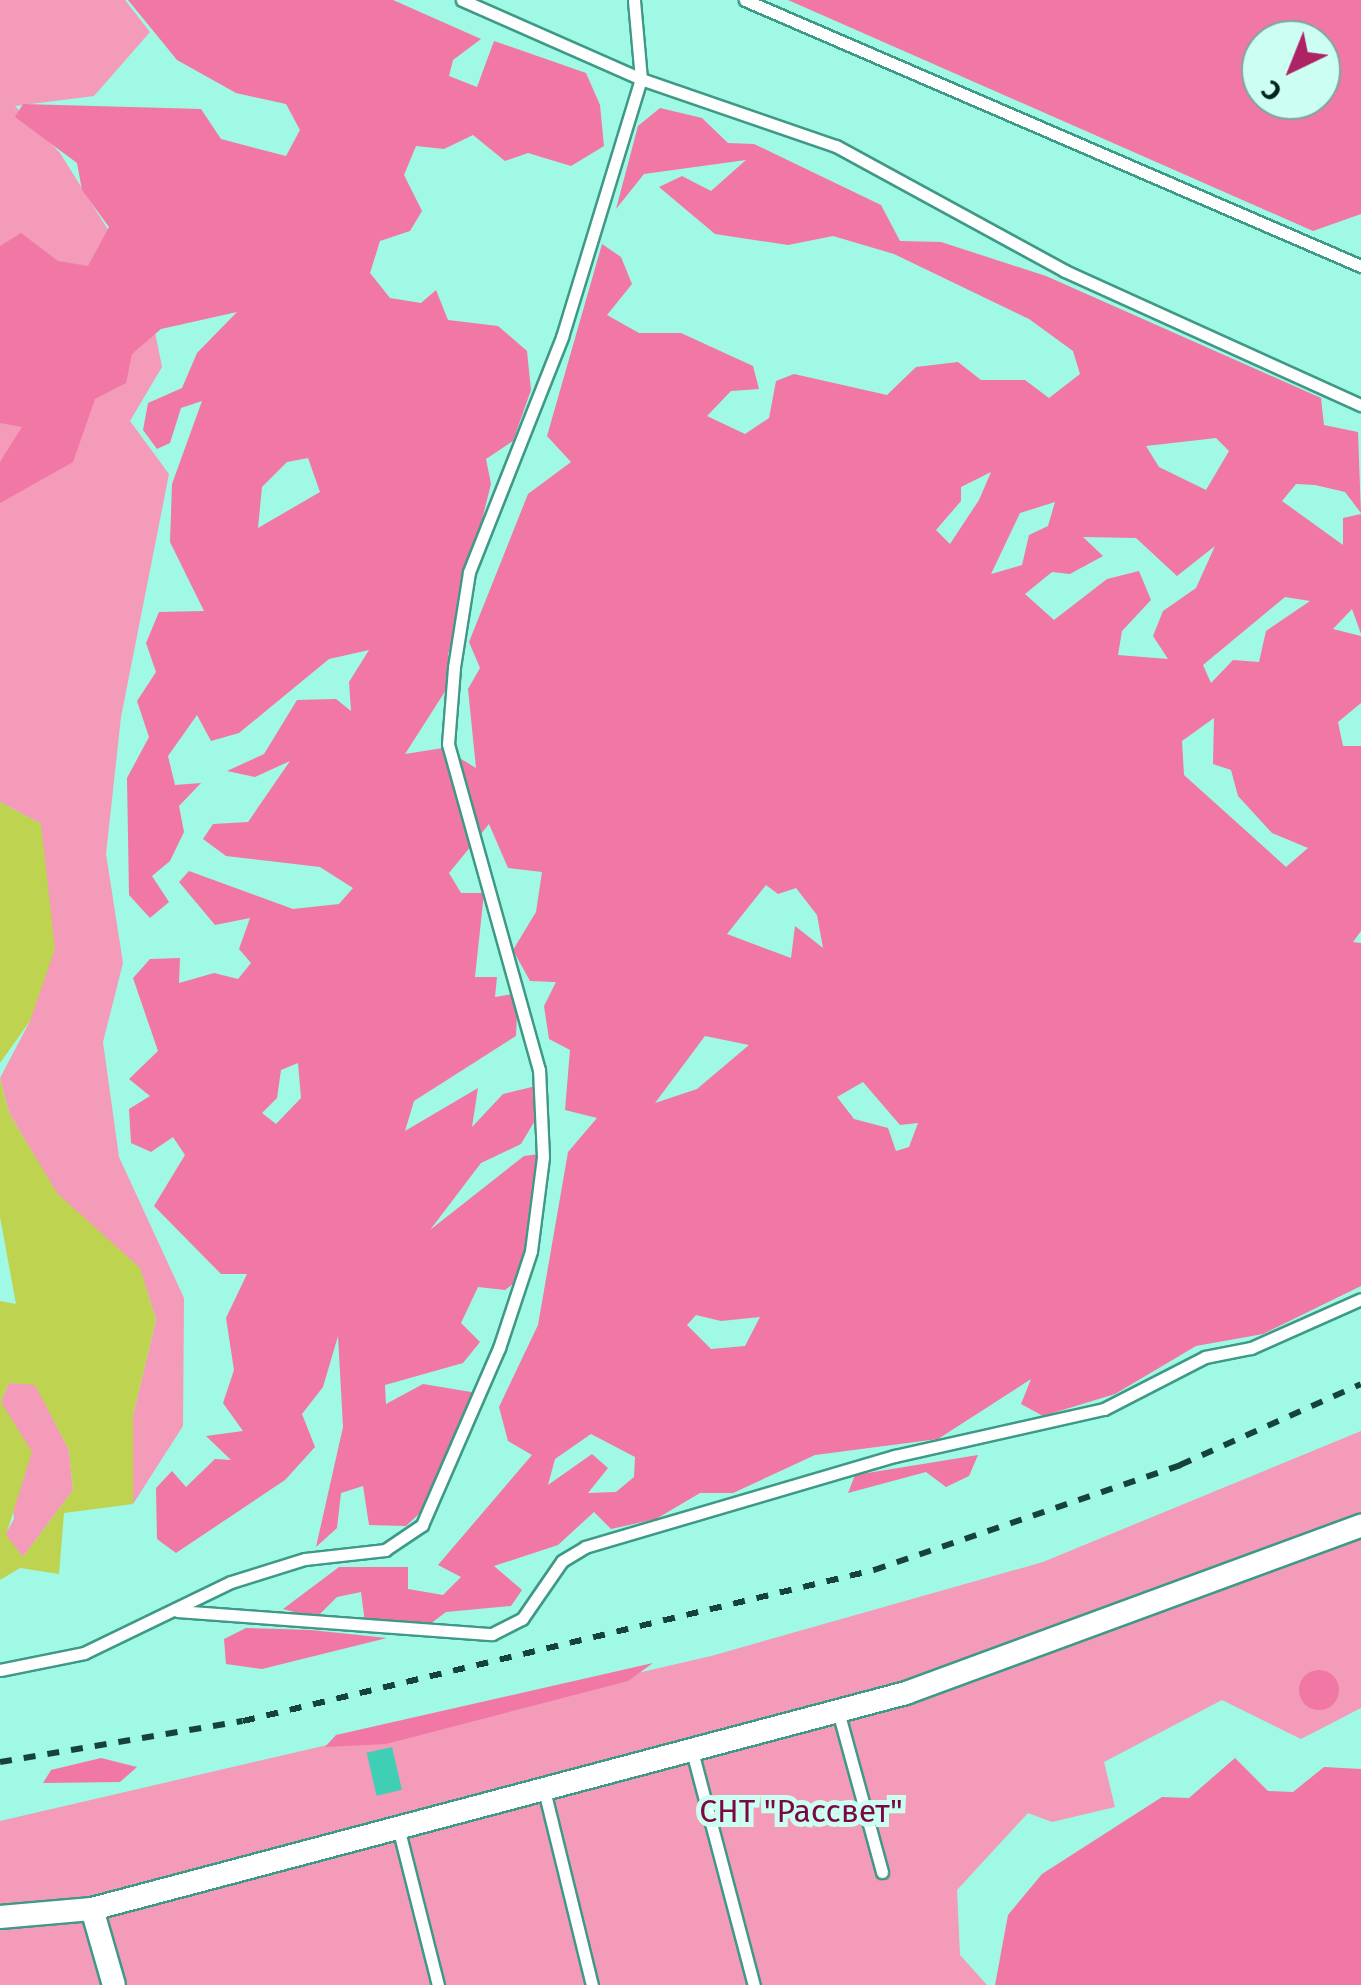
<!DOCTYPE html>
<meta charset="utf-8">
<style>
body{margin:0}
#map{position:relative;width:1361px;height:1985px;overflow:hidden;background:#a0f9e4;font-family:"Fira Sans",sans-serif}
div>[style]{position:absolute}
.green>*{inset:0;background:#f39bb9}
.forest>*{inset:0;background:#f177a5}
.round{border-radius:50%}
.water>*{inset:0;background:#bed34f}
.building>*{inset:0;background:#3fcfb5;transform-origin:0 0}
.roads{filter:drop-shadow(2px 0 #3e9987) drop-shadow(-2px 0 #3e9987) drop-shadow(0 2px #3e9987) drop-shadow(0 -2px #3e9987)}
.lane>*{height:11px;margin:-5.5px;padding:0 5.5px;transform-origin:5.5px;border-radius:5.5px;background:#fff}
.street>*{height:22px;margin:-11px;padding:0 11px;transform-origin:11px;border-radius:11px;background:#fff}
.rail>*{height:6px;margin-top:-3px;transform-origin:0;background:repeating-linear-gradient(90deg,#174239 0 12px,transparent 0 24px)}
span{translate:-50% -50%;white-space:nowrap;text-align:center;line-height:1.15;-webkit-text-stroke:10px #ccfff2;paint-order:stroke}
.park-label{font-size:32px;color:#7c0843}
.north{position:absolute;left:1241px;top:20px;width:100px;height:100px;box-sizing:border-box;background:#ccfff2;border:2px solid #7aa79d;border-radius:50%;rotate:223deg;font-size:28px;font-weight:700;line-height:40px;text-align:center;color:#00241d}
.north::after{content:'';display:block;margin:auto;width:35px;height:45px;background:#ad2364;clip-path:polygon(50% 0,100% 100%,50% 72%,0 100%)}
</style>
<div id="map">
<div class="green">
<div style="clip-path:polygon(0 0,125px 0,150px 32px,94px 96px,15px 106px,60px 153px,147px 292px,162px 367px,130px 421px,169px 474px,121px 717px,106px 854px,123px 963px,103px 1042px,119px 1157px,184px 1298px,183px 1426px,133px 1504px,133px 1415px,156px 1320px,140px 1269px,57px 1194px,9px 1113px,0 1078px,30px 1021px,41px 824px,0 802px)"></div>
<div style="clip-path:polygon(9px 1383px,35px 1384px,69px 1450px,73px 1490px,23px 1557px,5px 1535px,14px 1519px,1px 1402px)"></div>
<div style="clip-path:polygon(1361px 1431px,1361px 1708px,1301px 1739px,1222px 1700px,1104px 1762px,1115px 1807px,1052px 1822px,1028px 1813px,957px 1890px,960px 1955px,987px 1985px,0 1985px,0 1821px,711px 1656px,1043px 1562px)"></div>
</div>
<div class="forest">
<div style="clip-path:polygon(evenodd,128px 0,393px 0,481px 39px,453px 60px,449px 76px,477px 87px,494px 41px,586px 73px,600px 105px,604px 146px,571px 166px,528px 153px,505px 161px,473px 135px,444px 149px,416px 146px,404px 175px,422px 211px,410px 231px,380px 241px,370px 273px,390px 298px,421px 303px,436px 290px,448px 320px,498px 326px,527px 351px,531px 390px,513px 441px,486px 459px,491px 484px,448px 655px,453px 679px,405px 754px,443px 748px,476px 768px,468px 689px,480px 668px,469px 642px,528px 494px,571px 462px,547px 436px,602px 244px,621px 257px,632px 284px,607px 315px,639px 333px,681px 333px,753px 366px,759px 389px,731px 391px,707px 416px,745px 434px,769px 418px,776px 381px,794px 374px,887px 395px,916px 367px,958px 362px,981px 380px,1025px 380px,1049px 398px,1080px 374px,1073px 351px,1029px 319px,894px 254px,833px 236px,788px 245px,715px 234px,659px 187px,682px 176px,711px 191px,746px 160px,644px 174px,616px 209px,638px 126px,660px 108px,702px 118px,728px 143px,754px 144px,881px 205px,900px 241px,941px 242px,1046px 276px,1321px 398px,1324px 425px,1358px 432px,1361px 513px,1345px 492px,1315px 485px,1296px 484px,1282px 501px,1343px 545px,1343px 518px,1361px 514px,1361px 634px,1352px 609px,1333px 629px,1361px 636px,1361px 703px,1338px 722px,1343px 746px,1361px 746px,1361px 931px,1353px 942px,1361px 943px,1361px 1286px,1263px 1334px,1196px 1346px,1115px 1394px,1043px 1416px,1021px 1404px,1031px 1379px,938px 1439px,815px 1455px,733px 1493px,700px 1493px,656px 1519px,611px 1529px,594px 1512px,558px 1545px,494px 1566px,522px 1590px,511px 1606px,446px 1612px,426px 1627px,365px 1623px,361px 1592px,337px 1597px,316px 1618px,283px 1609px,339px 1567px,408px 1567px,408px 1589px,443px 1595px,461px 1577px,438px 1565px,532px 1455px,508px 1441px,499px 1407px,538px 1325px,568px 1152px,597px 1118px,565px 1110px,570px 1050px,549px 1039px,544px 1006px,556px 982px,530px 981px,513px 950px,536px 912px,542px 872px,508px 868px,489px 824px,449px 873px,461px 893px,484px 893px,475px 977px,497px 977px,495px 997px,518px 993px,516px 1036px,414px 1101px,405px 1131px,478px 1088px,472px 1127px,503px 1094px,536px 1086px,546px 1102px,521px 1144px,481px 1163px,430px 1230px,524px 1156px,547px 1153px,548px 1181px,527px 1273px,505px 1290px,478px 1287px,461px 1323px,480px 1342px,463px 1363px,385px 1385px,386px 1404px,423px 1384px,477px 1393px,434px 1500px,406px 1526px,369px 1525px,363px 1486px,341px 1493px,337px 1528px,316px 1547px,343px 1427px,338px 1336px,323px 1387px,302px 1414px,315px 1447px,285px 1480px,176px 1553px,157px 1539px,156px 1488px,172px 1471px,186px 1487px,215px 1459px,231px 1460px,206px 1436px,243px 1431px,223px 1403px,234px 1370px,226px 1318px,247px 1274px,221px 1274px,154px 1206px,185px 1155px,173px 1137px,151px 1152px,131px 1143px,129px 1109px,150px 1096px,129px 1079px,158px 1051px,133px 978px,150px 959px,180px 958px,179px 983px,214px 973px,238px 979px,251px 963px,239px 949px,250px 918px,215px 925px,179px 882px,189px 871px,293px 909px,339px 904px,353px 888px,320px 867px,226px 856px,203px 839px,213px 824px,248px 822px,290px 761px,255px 777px,227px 771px,264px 754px,297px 700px,336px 699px,351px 711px,349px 682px,369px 650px,329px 659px,239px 733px,211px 741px,197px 715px,168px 756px,175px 785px,201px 783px,179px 806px,184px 832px,170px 861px,152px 876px,169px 902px,150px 918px,129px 895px,127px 778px,149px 737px,137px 701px,156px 672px,146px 643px,159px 612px,204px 611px,170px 542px,172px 484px,202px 401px,181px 408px,170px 443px,157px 449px,143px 430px,148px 403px,182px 388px,197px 353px,237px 312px,161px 329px,132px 354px,126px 383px,95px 399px,73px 462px,0 503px,0 462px,22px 427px,0 423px,0 246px,21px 233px,58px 261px,88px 266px,109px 227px,82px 190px,77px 163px,15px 117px,23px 104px,201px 109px,221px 139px,286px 156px,300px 130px,286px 104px,236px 93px,177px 60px,128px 0,1216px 438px,1229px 451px,1206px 490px,1159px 467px,1146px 446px,1216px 438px,128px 0,308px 458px,320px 492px,258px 528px,262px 487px,287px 462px,308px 458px,128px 0,991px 472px,979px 500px,950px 544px,936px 530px,961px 501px,961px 487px,991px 472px,128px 0,1055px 502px,1048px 526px,1029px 535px,1022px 565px,991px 574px,1020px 513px,1055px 502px,128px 0,1083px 537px,1136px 538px,1177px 576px,1215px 546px,1196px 588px,1163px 611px,1153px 636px,1168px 659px,1118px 655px,1122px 631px,1151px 600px,1139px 571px,1107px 579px,1054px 620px,1025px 594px,1052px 572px,1070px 574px,1103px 556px,1083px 537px,128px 0,1285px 597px,1310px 601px,1266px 631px,1259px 662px,1233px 660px,1211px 683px,1203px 665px,1285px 597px,128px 0,1214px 718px,1213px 764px,1231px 770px,1238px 796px,1272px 833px,1308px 848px,1286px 867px,1184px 775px,1182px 741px,1214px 718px,128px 0,766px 885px,778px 894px,796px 888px,817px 915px,823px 948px,795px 926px,791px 958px,727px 934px,766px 885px,128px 0,705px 1036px,749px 1045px,697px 1089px,655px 1103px,705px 1036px,128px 0,298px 1063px,301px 1098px,276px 1124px,262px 1113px,277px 1098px,281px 1070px,298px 1063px,128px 0,863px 1082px,900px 1125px,918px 1123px,909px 1147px,896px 1151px,888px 1128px,854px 1119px,837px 1097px,863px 1082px,128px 0,696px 1315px,721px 1321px,760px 1317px,745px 1346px,711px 1349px,687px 1325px,696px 1315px,128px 0,591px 1434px,635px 1457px,634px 1477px,616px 1492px,588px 1493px,608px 1468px,592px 1454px,548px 1485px,555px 1459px,591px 1434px)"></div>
<div style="clip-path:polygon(evenodd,788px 0,1361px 0,1361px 214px,1313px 231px,788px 0,1261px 40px,1321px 40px,1321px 100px,1261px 100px,1261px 40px)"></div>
<div style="clip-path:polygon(978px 1455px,969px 1476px,946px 1487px,926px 1472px,848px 1493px,855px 1475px)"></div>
<div style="clip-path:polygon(246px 1628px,311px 1630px,387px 1638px,262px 1669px,226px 1664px,224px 1639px)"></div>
<div style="clip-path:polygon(653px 1663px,628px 1681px,386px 1744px,325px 1747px,336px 1735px)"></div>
<div class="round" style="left:1299px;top:1670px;width:40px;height:40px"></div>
<div style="clip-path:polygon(101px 1758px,137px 1767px,120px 1782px,43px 1783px,51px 1770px)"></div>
<div style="clip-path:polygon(1235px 1758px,1268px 1791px,1293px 1792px,1324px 1767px,1361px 1769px,1361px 1985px,995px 1985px,1008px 1915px,1042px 1874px,1162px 1797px,1189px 1798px)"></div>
</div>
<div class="water">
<div style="clip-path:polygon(0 802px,41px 824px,55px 949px,30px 1021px,0 1063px)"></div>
<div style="clip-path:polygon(evenodd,0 1078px,9px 1113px,57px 1193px,140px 1268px,156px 1320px,133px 1415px,133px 1504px,64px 1513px,59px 1574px,20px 1568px,0 1580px,0 1301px,16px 1304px,0 1217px,0 1078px,9px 1383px,35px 1385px,69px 1450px,73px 1490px,23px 1557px,6px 1535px,32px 1452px,1px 1402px,9px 1383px)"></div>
</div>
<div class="building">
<div style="left:392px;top:1747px;width:44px;height:26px;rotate:77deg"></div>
</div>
<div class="roads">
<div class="lane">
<div style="left:462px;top:0;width:196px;rotate:23.8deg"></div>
<div style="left:641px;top:79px;width:206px;rotate:19deg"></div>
<div style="left:836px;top:146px;width:261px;rotate:28.6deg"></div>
<div style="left:1065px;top:271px;width:325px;rotate:24.4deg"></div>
<div style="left:745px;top:0;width:671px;rotate:23.36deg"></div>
<div style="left:177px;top:1611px;width:316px;rotate:4.2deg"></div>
<div style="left:492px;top:1634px;width:34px;rotate:-27deg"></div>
<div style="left:522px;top:1619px;width:70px;rotate:-55.4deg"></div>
<div style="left:562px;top:1561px;width:27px;rotate:-31deg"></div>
<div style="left:585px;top:1547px;width:323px;rotate:-16.4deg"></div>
<div style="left:895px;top:1456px;width:214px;rotate:-12.7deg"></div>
<div style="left:1104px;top:1409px;width:114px;rotate:-27.2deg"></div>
<div style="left:1205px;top:1357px;width:47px;rotate:-11.1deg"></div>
<div style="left:1251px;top:1348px;width:120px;rotate:-24deg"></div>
<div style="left:0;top:1670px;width:86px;rotate:-11.4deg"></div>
<div style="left:84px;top:1653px;width:163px;rotate:-25.8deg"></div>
<div style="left:231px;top:1582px;width:77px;rotate:-17.3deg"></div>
<div style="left:305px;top:1559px;width:81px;rotate:-6.4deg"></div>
<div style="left:385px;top:1550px;width:45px;rotate:-34deg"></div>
<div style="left:422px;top:1525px;width:193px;rotate:-66.5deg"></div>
<div style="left:499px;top:1348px;width:102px;rotate:-71.7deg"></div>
<div style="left:531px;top:1251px;width:95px;rotate:-82.7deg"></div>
<div style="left:543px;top:1157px;width:87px;rotate:-92.6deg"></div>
<div style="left:539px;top:1070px;width:338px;rotate:-105.6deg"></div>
<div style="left:448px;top:744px;width:77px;rotate:-85.5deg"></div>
<div style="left:454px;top:667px;width:96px;rotate:-81deg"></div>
<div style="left:469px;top:572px;width:253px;rotate:-68.4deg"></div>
<div style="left:562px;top:337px;width:270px;rotate:-73deg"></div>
<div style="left:641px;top:79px;width:79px;rotate:-95.1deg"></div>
<div style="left:838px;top:1711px;width:167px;rotate:74.7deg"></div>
<div style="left:692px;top:1751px;width:242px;rotate:75.2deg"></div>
<div style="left:544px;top:1790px;width:201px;rotate:76.2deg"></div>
<div style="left:398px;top:1827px;width:163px;rotate:75.8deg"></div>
</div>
<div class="street">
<div style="left:92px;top:1909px;width:79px;rotate:73.9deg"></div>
<div style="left:0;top:1917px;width:92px;rotate:-5deg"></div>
<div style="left:92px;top:1909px;width:842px;rotate:-14.86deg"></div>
<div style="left:906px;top:1693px;width:485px;rotate:-20.2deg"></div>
</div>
</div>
<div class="rail">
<div style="left:0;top:1762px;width:246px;rotate:-9.6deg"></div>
<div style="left:243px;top:1721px;width:649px;rotate:-13.46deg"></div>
<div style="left:874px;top:1570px;width:324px;rotate:-18.9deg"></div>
<div style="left:1180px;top:1465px;width:198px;rotate:-24.1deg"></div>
</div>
<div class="park-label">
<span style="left:801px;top:1811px">СНТ "Рассвет"</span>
</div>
<div class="north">С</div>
</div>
